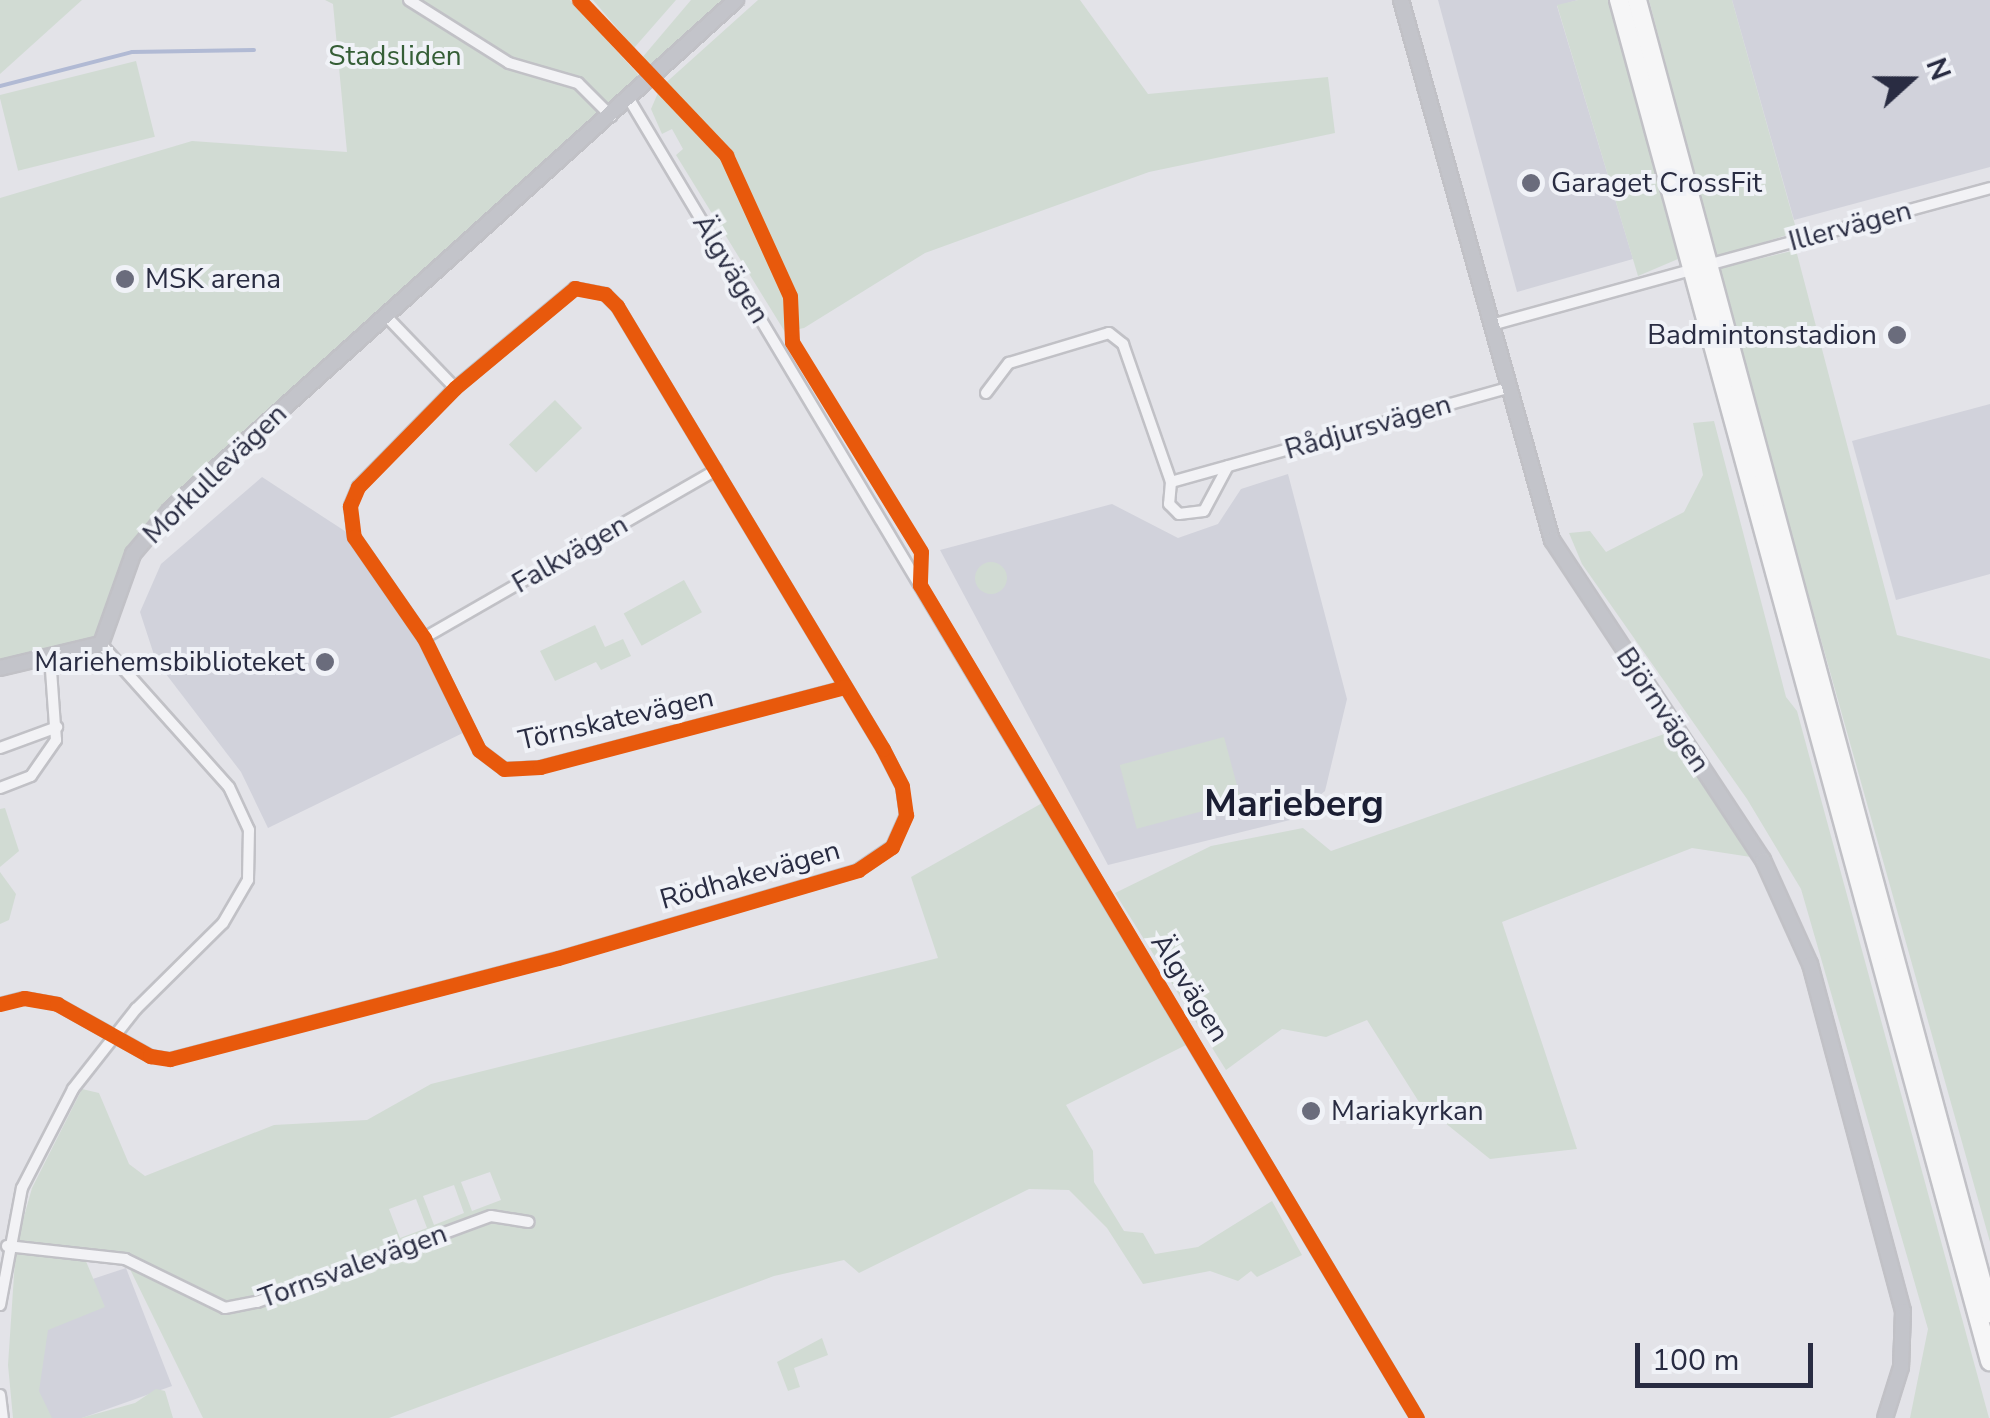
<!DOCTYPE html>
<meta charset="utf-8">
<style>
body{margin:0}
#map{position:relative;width:1990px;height:1418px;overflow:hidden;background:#e3e3e8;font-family:"Nunito Sans",sans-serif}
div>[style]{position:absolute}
.built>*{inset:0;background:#d1d2db}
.green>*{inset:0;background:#d1dbd3;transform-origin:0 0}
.round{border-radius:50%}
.stream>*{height:4px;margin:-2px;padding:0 2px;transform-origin:2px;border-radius:2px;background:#b1bad4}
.roads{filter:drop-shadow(2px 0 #c1c1c6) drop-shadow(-2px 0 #c1c1c6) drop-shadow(0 2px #c1c1c6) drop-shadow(0 -2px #c1c1c6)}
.street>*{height:10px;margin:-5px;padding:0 5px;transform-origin:5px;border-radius:5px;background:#f2f2f5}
.secondary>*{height:14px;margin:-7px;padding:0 7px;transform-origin:7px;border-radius:7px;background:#c3c4ca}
.highway>*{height:18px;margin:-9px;padding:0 9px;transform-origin:9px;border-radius:9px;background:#f6f6f7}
.cycleway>*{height:15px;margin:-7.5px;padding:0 7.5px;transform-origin:7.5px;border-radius:7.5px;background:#e8590c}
.dots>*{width:28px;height:28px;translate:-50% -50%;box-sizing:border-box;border:5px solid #f0f2f7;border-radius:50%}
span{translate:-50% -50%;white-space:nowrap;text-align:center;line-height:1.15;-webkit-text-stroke:8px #f0f2f7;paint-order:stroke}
.park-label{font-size:28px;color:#355e36}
.poi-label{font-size:28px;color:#292c42}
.left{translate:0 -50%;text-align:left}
.right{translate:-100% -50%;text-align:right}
.street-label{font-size:28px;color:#292c42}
.district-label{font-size:38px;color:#1b1e33;font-weight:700}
.north{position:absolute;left:1860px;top:30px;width:100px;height:100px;-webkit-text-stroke:8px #f0f2f7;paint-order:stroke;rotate:69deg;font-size:28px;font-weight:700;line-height:40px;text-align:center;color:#292c42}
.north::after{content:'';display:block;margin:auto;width:35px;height:45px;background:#292c42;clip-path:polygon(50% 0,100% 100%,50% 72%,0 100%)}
.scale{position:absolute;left:1635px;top:1343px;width:178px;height:45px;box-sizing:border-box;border:5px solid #292c42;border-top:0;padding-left:12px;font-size:30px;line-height:35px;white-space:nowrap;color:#292c42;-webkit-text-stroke:8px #f0f2f7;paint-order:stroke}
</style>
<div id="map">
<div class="built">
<div style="clip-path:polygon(1438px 0,1578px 0,1557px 6px,1633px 259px,1517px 292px)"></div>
<div style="clip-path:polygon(1732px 0,1990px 0,1990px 167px,1794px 220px)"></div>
<div style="clip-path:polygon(1990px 404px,1990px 574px,1896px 600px,1852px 441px)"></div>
<div style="clip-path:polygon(1288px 474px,1347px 699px,1325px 791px,1290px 820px,1108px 865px,940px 550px,1112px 504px,1178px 538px,1218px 524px,1241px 489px)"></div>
<div style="clip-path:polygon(262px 477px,354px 537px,424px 638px,469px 730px,268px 828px,241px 772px,156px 661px,140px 612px,161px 564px)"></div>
<div style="clip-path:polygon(126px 1268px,172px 1386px,82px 1418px,26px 1418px,23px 1302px)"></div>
</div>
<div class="green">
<div style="clip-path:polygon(0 0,82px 0,0 74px)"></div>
<div style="clip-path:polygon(325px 0,570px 0,646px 83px,170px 510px,133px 554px,101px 644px,0 668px,0 198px,192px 141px,347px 152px,333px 4px)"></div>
<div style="clip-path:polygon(593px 0,676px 0,634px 48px)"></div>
<div style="clip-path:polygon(691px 0,728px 0,652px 70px,641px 59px)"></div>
<div style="clip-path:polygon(758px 0,1080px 0,1148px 94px,1328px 77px,1335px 133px,1149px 172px,925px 253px,804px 328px,785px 332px,676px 155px,683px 149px,672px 129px,662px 134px,651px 109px,660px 88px)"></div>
<div style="clip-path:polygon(1578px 0,1610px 0,1678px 259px,1638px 276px,1557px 5px)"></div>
<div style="clip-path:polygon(1649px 0,1732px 0,1797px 232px,1716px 257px)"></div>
<div style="left:136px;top:61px;width:78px;height:141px;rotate:76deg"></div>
<div style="clip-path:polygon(1796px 250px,1897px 635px,1990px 659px,1990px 1242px,1717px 269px)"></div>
<div style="left:555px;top:400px;width:39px;height:64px;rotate:46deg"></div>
<div style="clip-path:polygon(1714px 421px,1786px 697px,1797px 711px,1989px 1418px,1910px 1418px,1928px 1329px,1801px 889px,1747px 799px,1582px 564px,1569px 533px,1590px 531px,1606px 552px,1684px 512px,1703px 475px,1693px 423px)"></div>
<div class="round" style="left:975px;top:562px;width:32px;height:32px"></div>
<div style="left:684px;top:580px;width:37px;height:69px;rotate:61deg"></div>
<div style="clip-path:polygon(595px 625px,605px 647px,623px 639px,631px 656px,601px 670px,596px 662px,555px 681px,540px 651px)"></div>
<div style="clip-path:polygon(1670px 732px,1751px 857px,1692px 848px,1502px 922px,1577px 1149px,1490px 1159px,1419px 1102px,1367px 1020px,1326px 1037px,1282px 1029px,1226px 1070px,1115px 893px,1211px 846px,1303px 828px,1331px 851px)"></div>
<div style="left:1224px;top:737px;width:66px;height:108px;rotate:75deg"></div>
<div style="clip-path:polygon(evenodd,1044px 802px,1186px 1045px,1066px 1105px,1093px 1151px,1094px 1182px,1124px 1231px,1143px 1233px,1155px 1254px,1198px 1247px,1272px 1201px,1302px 1255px,1257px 1277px,1251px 1271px,1238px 1281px,1210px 1271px,1143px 1284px,1107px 1228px,1069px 1190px,1029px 1189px,859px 1273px,844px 1260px,774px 1276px,389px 1418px,203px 1418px,125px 1259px,83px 1254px,105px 1307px,48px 1330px,39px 1391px,52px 1418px,13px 1418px,8px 1365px,16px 1245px,32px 1188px,82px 1089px,99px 1093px,129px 1164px,145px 1176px,274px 1125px,367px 1120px,431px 1084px,938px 958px,911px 877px,1044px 802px,490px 1172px,501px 1200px,472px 1211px,461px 1182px,490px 1172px,1044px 802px,454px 1185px,464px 1213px,434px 1225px,423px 1196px,454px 1185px,1044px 802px,416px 1199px,427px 1228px,400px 1238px,389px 1209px,416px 1199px)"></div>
<div style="clip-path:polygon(5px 808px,19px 851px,0 867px,0 809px)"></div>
<div style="clip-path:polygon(0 872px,16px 894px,9px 920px,0 924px)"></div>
<div style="clip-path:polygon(822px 1338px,828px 1355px,794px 1368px,800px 1387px,788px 1391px,777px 1362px)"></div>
<div style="clip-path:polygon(156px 1389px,165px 1391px,173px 1418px,81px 1418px,135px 1403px)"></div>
</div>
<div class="stream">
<div style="left:0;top:86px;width:136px;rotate:-14.4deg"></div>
<div style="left:132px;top:52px;width:122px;rotate:-0.9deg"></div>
</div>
<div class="roads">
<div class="street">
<div style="left:409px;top:0;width:118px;rotate:32.2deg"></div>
<div style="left:509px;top:63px;width:72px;rotate:16.2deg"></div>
<div style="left:578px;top:83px;width:47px;rotate:45deg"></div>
<div style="left:629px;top:99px;width:1536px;rotate:59.14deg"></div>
<div style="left:1711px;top:264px;width:289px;rotate:-15.2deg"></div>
<div style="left:386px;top:316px;width:100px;rotate:46.2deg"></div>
<div style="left:1491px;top:325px;width:200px;rotate:-15.4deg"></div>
<div style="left:986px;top:393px;width:38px;rotate:-53deg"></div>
<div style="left:1009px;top:363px;width:104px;rotate:-16.7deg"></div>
<div style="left:1109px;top:333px;width:18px;rotate:38deg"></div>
<div style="left:1123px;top:344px;width:146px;rotate:70.8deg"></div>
<div style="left:1171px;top:482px;width:22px;rotate:95deg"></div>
<div style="left:1169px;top:504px;width:14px;rotate:45deg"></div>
<div style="left:1179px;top:514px;width:25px;rotate:-7deg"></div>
<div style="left:1204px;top:511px;width:51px;rotate:-61.9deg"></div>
<div style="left:1171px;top:482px;width:350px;rotate:-15.6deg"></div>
<div style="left:424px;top:638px;width:337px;rotate:-29.9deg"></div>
<div style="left:0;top:748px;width:61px;rotate:-20.2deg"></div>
<div style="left:0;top:788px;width:33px;rotate:-21deg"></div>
<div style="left:31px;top:776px;width:44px;rotate:-55.2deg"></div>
<div style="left:56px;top:740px;width:83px;rotate:-94.1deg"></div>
<div style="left:0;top:1004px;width:25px;rotate:-14deg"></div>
<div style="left:24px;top:998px;width:34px;rotate:10deg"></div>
<div style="left:57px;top:1004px;width:107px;rotate:29.2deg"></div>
<div style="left:150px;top:1056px;width:20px;rotate:9deg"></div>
<div style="left:170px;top:1059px;width:401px;rotate:-14.6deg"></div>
<div style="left:558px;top:958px;width:313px;rotate:-16.3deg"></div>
<div style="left:858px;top:870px;width:41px;rotate:-34.1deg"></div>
<div style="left:892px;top:847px;width:35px;rotate:-66deg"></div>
<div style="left:906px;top:815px;width:29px;rotate:-98deg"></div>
<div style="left:902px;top:786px;width:42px;rotate:-117.2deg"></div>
<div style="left:883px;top:749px;width:517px;rotate:-120.98deg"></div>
<div style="left:617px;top:306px;width:17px;rotate:-135deg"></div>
<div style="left:605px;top:294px;width:31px;rotate:-169deg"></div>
<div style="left:575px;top:288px;width:156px;rotate:140.2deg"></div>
<div style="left:455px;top:388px;width:139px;rotate:134.4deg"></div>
<div style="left:358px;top:487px;width:21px;rotate:113deg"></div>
<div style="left:350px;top:506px;width:31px;rotate:83deg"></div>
<div style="left:354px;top:537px;width:123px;rotate:55.3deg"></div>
<div style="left:424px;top:638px;width:125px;rotate:63.8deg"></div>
<div style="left:479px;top:750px;width:31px;rotate:37deg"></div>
<div style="left:504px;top:769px;width:36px;rotate:-3deg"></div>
<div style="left:540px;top:767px;width:315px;rotate:-14.7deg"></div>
<div style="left:7px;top:1246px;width:119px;rotate:6.3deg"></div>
<div style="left:125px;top:1259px;width:111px;rotate:26.1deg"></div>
<div style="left:225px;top:1308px;width:33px;rotate:-11deg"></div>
<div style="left:257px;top:1302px;width:249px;rotate:-20.2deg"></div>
<div style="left:491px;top:1216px;width:38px;rotate:9deg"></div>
<div style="left:0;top:1305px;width:119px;rotate:-79.4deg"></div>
<div style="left:22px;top:1188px;width:111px;rotate:-62.7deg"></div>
<div style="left:73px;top:1089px;width:102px;rotate:-51.8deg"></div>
<div style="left:136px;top:1009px;width:122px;rotate:-44.7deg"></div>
<div style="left:223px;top:923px;width:50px;rotate:-59.8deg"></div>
<div style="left:248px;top:880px;width:50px;rotate:-88.9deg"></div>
<div style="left:249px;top:830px;width:47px;rotate:-114.9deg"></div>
<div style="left:229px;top:787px;width:192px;rotate:-131.8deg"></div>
<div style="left:0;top:1395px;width:23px;rotate:83deg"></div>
</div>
<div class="secondary">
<div style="left:1401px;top:0;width:561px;rotate:74.38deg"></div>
<div style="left:1552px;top:540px;width:383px;rotate:56.6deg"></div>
<div style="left:1763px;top:860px;width:114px;rotate:65.7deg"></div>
<div style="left:1810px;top:964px;width:359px;rotate:75deg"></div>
<div style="left:1903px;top:1311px;width:56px;rotate:92deg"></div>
<div style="left:1901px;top:1367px;width:53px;rotate:107.4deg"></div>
<div style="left:0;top:668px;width:104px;rotate:-13.4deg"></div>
<div style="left:101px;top:644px;width:96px;rotate:-70.4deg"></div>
<div style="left:133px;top:554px;width:57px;rotate:-49.9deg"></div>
<div style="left:170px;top:510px;width:762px;rotate:-42.02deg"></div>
</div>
<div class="highway">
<div style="left:1619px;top:0;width:1411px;rotate:74.75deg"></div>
<div style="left:1637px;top:0;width:1360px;rotate:74.95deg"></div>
</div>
</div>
<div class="cycleway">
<div style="left:579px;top:0;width:214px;rotate:46.5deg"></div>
<div style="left:726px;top:155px;width:155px;rotate:65.6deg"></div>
<div style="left:790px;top:296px;width:46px;rotate:87.5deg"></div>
<div style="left:792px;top:342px;width:246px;rotate:58.4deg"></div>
<div style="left:921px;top:552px;width:33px;rotate:92deg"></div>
<div style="left:920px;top:585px;width:970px;rotate:59.18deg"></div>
<div style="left:0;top:1004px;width:25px;rotate:-14deg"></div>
<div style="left:24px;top:998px;width:34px;rotate:10deg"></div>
<div style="left:57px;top:1004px;width:107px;rotate:29.2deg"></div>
<div style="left:150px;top:1056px;width:20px;rotate:9deg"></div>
<div style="left:170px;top:1059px;width:401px;rotate:-14.6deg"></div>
<div style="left:558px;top:958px;width:313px;rotate:-16.3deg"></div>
<div style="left:858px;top:870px;width:41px;rotate:-34.1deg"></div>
<div style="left:892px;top:847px;width:35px;rotate:-66deg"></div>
<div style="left:906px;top:815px;width:29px;rotate:-98deg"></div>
<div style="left:902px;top:786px;width:42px;rotate:-117.2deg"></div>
<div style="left:883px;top:749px;width:517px;rotate:-120.98deg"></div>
<div style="left:617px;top:306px;width:17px;rotate:-135deg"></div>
<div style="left:605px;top:294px;width:31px;rotate:-169deg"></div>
<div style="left:575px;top:288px;width:156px;rotate:140.2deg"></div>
<div style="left:455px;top:388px;width:139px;rotate:134.4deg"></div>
<div style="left:358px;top:487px;width:21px;rotate:113deg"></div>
<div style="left:350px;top:506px;width:31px;rotate:83deg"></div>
<div style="left:354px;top:537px;width:123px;rotate:55.3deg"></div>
<div style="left:424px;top:638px;width:125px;rotate:63.8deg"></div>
<div style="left:479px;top:750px;width:31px;rotate:37deg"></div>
<div style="left:504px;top:769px;width:36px;rotate:-3deg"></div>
<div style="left:540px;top:767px;width:315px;rotate:-14.7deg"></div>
</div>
<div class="dots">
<div style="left:1531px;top:183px;background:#6a6c7c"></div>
<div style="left:125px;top:279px;background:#6a6c7c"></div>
<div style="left:1897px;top:335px;background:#6a6c7c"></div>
<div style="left:325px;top:662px;background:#6a6c7c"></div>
<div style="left:1311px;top:1111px;background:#6a6c7c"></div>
</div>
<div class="park-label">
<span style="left:395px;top:56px">Stadsliden</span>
</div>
<div class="poi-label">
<span class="left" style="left:1551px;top:183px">Garaget CrossFit</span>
<span class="left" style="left:145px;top:279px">MSK arena</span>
<span class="right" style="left:1877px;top:335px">Badmintonstadion</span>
<span class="right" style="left:305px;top:662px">Mariehemsbiblioteket</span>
<span class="left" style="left:1331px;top:1111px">Mariakyrkan</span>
</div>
<div class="street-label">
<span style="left:1850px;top:226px;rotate:-15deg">Illervägen</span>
<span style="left:731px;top:269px;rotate:59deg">Älgvägen</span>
<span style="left:1368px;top:427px;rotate:-16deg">Rådjursvägen</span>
<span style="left:215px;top:474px;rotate:-44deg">Morkullevägen</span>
<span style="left:570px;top:554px;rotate:-30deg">Falkvägen</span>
<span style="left:1663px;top:710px;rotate:56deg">Björnvägen</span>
<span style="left:616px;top:719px;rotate:-13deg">Törnskatevägen</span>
<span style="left:750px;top:875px;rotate:-16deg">Rödhakevägen</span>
<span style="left:1190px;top:988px;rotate:58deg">Älgvägen</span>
<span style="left:353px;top:1266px;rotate:-20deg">Tornsvalevägen</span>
</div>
<div class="district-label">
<span style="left:1294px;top:804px">Marieberg</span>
</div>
<div class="north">N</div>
<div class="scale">100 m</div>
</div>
